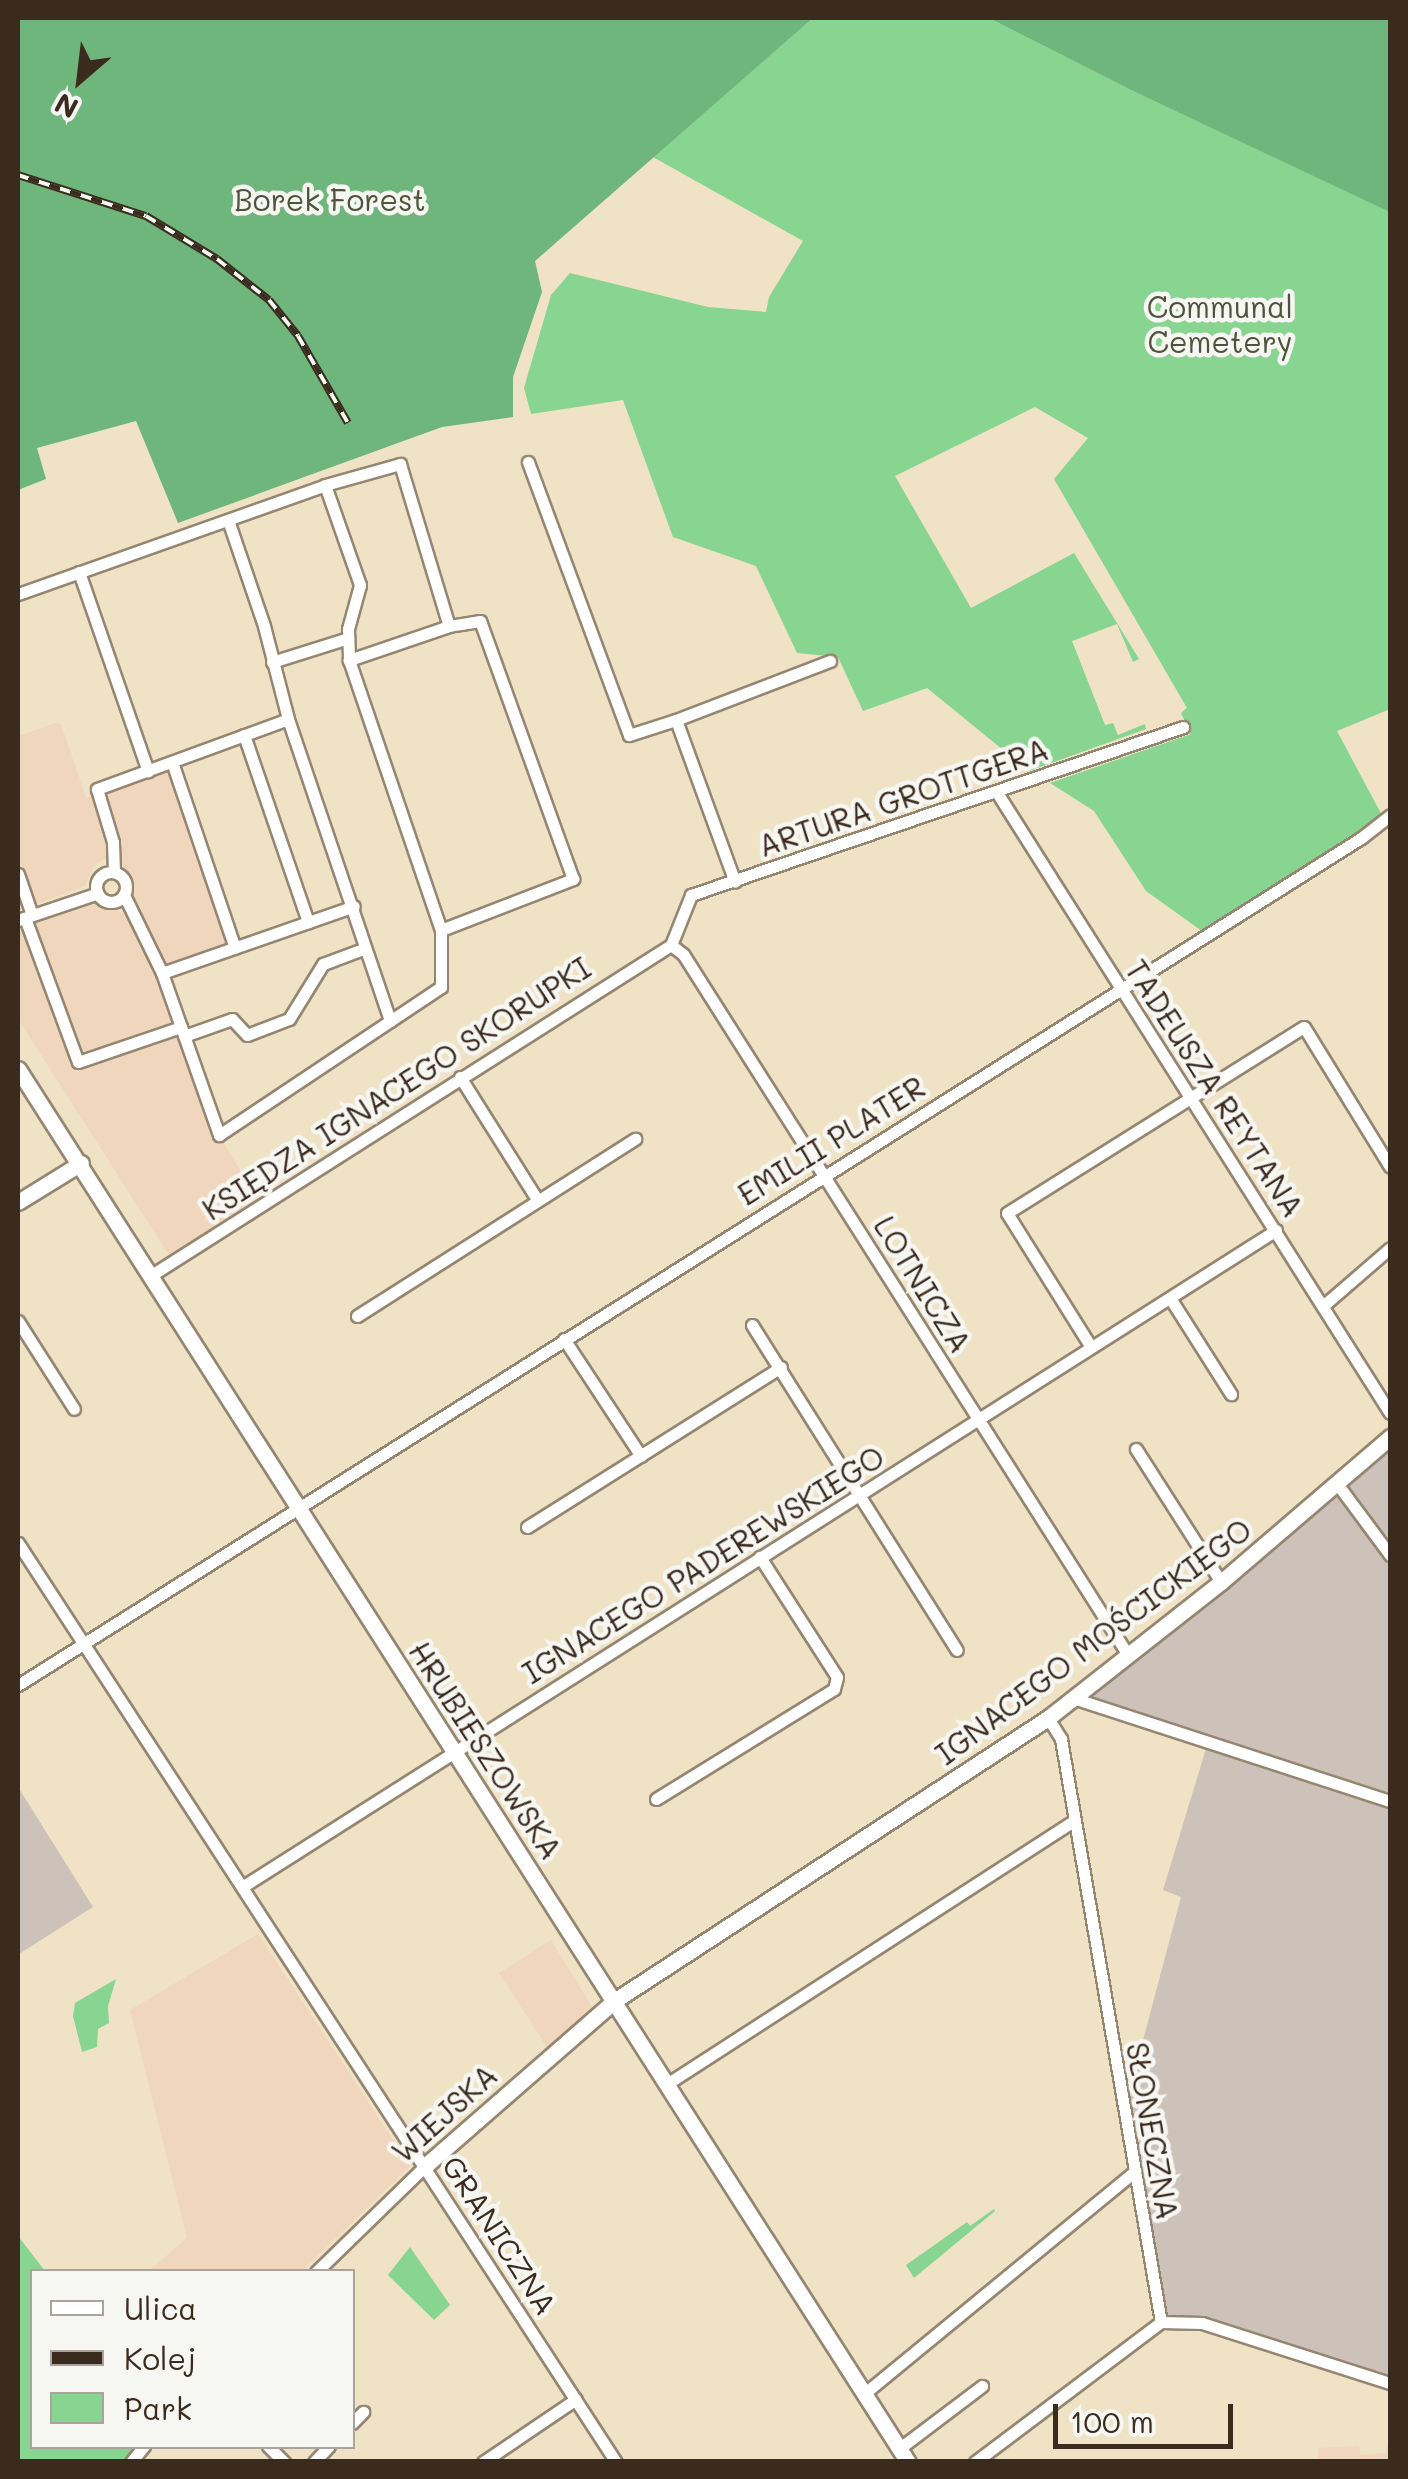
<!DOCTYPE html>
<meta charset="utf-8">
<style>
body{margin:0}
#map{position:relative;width:1408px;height:2479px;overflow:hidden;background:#efe2c5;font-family:Mali,sans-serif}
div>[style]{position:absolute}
.built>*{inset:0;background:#efd6bc}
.industrial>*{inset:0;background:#cdc2b9}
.green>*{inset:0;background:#88d491}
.forest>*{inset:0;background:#6eb67b}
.roads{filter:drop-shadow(2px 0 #958672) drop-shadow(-2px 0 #958672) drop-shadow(0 2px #958672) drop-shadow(0 -2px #958672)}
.street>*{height:11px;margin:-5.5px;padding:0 5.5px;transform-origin:5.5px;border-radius:5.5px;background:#fff}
.street>.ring{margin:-5.5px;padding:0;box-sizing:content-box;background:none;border:11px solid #fff;border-radius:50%}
.secondary>*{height:15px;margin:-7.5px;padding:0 7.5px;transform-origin:7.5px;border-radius:7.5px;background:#fff}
.rail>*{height:8px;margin-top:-4px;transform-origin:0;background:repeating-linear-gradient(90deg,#f6f6f2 0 11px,#3b2a1e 0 22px);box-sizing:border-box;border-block:2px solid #3b2a1e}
span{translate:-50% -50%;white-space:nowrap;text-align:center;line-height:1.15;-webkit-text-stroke:9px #f6f6f2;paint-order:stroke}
.park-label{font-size:30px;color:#4e543b}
.street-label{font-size:30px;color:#3b2a1e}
.frame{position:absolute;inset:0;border:20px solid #3b2a1e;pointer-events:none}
.legend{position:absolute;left:30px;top:2269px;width:325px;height:180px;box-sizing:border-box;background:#f6f6f2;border:2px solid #aba49d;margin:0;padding:12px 18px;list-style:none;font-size:30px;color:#3b2a1e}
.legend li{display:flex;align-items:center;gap:20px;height:50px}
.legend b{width:50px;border:2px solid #aba49d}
.north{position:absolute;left:30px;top:30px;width:100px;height:100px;-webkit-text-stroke:8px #f6f6f2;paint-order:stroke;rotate:208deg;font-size:28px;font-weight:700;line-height:40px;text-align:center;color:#3b2a1e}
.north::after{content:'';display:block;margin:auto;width:35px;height:45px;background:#3b2a1e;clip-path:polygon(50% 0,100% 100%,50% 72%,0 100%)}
.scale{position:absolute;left:1053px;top:2404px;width:180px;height:45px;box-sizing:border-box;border:5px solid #3b2a1e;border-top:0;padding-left:12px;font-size:30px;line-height:35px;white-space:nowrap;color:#3b2a1e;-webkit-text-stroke:8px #f6f6f2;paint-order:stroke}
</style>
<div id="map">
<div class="built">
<div style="clip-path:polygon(56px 723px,61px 724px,86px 798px,170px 770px,231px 948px,161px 972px,213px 1126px,258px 1199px,169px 1255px,18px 1019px,18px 930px,91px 903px,124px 913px,134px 899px,121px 861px,106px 858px,94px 865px,85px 886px,18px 911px,18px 736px)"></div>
<div style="clip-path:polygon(258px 1934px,410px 2166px,302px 2271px,149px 2271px,187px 2238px,130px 2010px)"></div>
<div style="clip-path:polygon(551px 1940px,592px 2007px,547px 2047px,499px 1973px)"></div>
<div style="clip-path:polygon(1390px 2429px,1390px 2461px,1318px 2461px,1318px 2448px,1359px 2446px,1361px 2455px,1386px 2453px)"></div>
</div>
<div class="industrial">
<div style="clip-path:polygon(1390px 1437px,1390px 2382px,1203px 2323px,1161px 2321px,1124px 2112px,1181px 1897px,1163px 1890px,1208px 1742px,1073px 1698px)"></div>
<div style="clip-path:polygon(18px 1787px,93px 1907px,19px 1954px,18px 1952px)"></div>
</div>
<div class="green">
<div style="clip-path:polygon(813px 18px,989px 18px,1133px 91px,1390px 211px,1390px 709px,1337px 731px,1385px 821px,1206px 934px,1146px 891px,1094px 811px,1050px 783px,1191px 734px,1181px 713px,1187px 708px,1054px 479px,1088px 438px,1035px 407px,895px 476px,971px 608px,1074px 553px,1139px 659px,1133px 662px,1117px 624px,1072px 641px,1105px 725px,1113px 723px,1118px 735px,1145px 724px,1146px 729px,1029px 771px,927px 688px,863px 711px,838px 657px,797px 653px,756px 566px,673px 537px,623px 400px,531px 414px,524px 388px,551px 295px,570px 273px,708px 307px,766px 312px,769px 297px,803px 241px,653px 157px)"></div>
<div style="clip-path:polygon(116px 1979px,108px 2006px,109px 2023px,98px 2029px,97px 2047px,82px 2052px,73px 2016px,75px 2003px)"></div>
<div style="clip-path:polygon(994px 2209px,995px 2211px,914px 2278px,906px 2265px,967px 2222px,970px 2226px)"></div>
<div style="clip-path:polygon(18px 2236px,45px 2271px,32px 2272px,32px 2446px,136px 2447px,126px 2461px,18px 2461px)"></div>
<div style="clip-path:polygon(410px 2247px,450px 2305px,434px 2320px,388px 2275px)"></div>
</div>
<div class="forest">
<div style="clip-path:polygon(18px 18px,813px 18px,535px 261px,542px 292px,513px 377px,513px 417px,442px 427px,178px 523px,136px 421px,37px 448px,46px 479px,18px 490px)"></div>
<div style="clip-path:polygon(989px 18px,1390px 18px,1390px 212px,1133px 91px)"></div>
</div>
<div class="roads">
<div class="street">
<div style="left:528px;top:462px;width:291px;rotate:69.7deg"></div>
<div style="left:629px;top:735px;width:49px;rotate:-17.7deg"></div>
<div style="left:676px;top:720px;width:172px;rotate:70deg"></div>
<div style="left:325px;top:485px;width:106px;rotate:70.7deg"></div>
<div style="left:360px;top:585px;width:46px;rotate:105.3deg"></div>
<div style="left:348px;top:629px;width:31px;rotate:88deg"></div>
<div style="left:349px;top:660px;width:285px;rotate:71.2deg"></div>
<div style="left:441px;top:930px;width:142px;rotate:-21.1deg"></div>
<div style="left:573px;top:879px;width:274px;rotate:-109.8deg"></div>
<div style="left:480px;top:621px;width:31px;rotate:171deg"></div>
<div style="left:449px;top:626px;width:106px;rotate:161.2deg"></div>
<div style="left:228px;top:520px;width:112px;rotate:71.2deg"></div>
<div style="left:264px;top:626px;width:96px;rotate:75.5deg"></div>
<div style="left:288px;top:719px;width:319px;rotate:71.3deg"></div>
<div style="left:79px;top:572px;width:211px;rotate:70.9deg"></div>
<div style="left:18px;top:594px;width:326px;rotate:-19.5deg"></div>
<div style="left:325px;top:485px;width:78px;rotate:-15.6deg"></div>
<div style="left:400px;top:464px;width:169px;rotate:73.2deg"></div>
<div style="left:272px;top:662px;width:80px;rotate:-17.5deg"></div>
<div style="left:676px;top:720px;width:165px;rotate:-21deg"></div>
<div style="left:244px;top:735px;width:198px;rotate:71.1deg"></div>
<div style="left:172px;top:762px;width:196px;rotate:71.3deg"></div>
<div style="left:996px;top:791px;width:736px;rotate:57.65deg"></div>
<div style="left:114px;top:872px;width:30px;rotate:-92deg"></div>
<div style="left:113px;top:842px;width:55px;rotate:-106.8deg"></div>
<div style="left:97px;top:789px;width:203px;rotate:-20.1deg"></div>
<div class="ring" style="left:96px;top:872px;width:19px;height:19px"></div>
<div style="left:18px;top:874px;width:43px;rotate:71.1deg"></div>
<div style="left:124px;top:895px;width:87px;rotate:64deg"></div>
<div style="left:162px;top:973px;width:172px;rotate:70.6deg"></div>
<div style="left:219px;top:1135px;width:267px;rotate:-33.7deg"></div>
<div style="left:441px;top:987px;width:57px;rotate:-90deg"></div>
<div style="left:25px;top:918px;width:153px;rotate:69.8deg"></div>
<div style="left:78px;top:1062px;width:109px;rotate:-18.8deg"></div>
<div style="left:18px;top:920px;width:84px;rotate:-18.6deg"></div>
<div style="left:671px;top:945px;width:15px;rotate:37deg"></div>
<div style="left:683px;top:954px;width:830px;rotate:57.59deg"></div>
<div style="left:671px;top:945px;width:54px;rotate:-68.2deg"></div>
<div style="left:691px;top:895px;width:520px;rotate:-18.85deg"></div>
<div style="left:162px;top:973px;width:203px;rotate:-19.2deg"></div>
<div style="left:184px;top:1036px;width:51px;rotate:-19.5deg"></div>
<div style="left:232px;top:1019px;width:22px;rotate:47deg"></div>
<div style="left:247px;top:1035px;width:45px;rotate:-20.9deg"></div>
<div style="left:289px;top:1019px;width:65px;rotate:-58.3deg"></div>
<div style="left:323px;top:964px;width:43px;rotate:-20.6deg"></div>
<div style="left:460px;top:1077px;width:146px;rotate:57.8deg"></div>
<div style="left:150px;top:1276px;width:617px;rotate:-32.43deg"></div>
<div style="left:1170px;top:1298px;width:114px;rotate:57.6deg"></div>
<div style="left:1324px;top:1305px;width:87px;rotate:-40.8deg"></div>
<div style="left:357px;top:1316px;width:330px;rotate:-32.5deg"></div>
<div style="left:18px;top:1321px;width:104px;rotate:57.5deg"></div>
<div style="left:752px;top:1325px;width:384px;rotate:57.8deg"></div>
<div style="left:564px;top:1339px;width:140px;rotate:56.7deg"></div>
<div style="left:1091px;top:1347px;width:158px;rotate:-122.1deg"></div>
<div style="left:1007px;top:1213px;width:350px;rotate:-32.1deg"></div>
<div style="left:1304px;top:1027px;width:164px;rotate:58.4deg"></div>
<div style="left:1136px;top:1449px;width:158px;rotate:57.4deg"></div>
<div style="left:1338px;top:1485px;width:87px;rotate:53.4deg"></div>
<div style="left:527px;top:1527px;width:300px;rotate:-32.2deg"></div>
<div style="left:18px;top:1543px;width:1096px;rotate:56.95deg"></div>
<div style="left:18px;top:1685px;width:1588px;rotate:-32.24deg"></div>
<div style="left:1361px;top:838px;width:37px;rotate:-38deg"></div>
<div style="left:1073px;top:1698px;width:333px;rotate:18deg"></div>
<div style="left:1048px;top:1718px;width:25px;rotate:58deg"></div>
<div style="left:1061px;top:1739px;width:592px;rotate:80.27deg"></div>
<div style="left:1161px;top:2322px;width:41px;rotate:1.4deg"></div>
<div style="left:1202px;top:2323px;width:197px;rotate:17.7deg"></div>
<div style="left:656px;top:1799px;width:209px;rotate:-31.7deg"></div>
<div style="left:834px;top:1689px;width:12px;rotate:-76deg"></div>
<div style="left:837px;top:1677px;width:143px;rotate:-122.7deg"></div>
<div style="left:242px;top:1887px;width:1225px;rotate:-32.43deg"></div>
<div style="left:667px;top:2084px;width:482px;rotate:-32.9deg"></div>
<div style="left:316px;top:2272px;width:152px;rotate:-44.2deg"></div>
<div style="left:865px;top:2393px;width:350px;rotate:-39.4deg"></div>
<div style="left:352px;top:2423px;width:16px;rotate:-45deg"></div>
<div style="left:268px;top:2446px;width:23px;rotate:45deg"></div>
<div style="left:900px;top:2448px;width:103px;rotate:-37.1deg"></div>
<div style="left:131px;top:2462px;width:21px;rotate:-51deg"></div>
<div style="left:314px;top:2462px;width:22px;rotate:-47deg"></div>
<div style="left:483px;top:2462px;width:112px;rotate:-34.1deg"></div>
<div style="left:975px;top:2462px;width:233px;rotate:-37deg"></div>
</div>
<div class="secondary">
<div style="left:18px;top:1069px;width:1653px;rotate:57.43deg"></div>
<div style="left:18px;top:1202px;width:74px;rotate:-31.8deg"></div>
<div style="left:425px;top:2166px;width:251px;rotate:-41.1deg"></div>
<div style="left:614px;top:2001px;width:518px;rotate:-33.11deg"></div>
<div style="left:1048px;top:1718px;width:220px;rotate:-38.2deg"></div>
<div style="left:1221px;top:1582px;width:223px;rotate:-40.6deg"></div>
</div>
</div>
<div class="rail">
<div style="left:18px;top:175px;width:134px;rotate:17.8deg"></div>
<div style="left:146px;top:216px;width:83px;rotate:31.2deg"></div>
<div style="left:217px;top:259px;width:66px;rotate:38.3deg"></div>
<div style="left:269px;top:300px;width:46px;rotate:51.1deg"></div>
<div style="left:298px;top:336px;width:100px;rotate:60.1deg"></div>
</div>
<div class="park-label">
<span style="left:330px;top:199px">Borek Forest</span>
<span style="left:1220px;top:323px">Communal<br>Cemetery</span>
</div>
<div class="street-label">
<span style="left:903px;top:797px;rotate:-19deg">ARTURA GROTTGERA</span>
<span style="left:396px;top:1088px;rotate:-33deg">KSIĘDZA IGNACEGO SKORUPKI</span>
<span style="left:1215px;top:1088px;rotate:57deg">TADEUSZA REYTANA</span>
<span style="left:831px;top:1140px;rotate:-32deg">EMILII PLATER</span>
<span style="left:923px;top:1284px;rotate:58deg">LOTNICZA</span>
<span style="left:703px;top:1564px;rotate:-32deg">IGNACEGO PADEREWSKIEGO</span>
<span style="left:1093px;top:1641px;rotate:-37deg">IGNACEGO MOŚCICKIEGO</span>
<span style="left:486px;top:1750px;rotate:57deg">HRUBIESZOWSKA</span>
<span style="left:444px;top:2113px;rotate:-42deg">WIEJSKA</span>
<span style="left:1153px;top:2131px;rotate:80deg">SŁONECZNA</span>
<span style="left:500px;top:2235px;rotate:57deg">GRANICZNA</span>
</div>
<div class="frame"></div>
<ul class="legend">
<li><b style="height:12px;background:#fff"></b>Ulica</li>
<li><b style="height:12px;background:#3b2a1e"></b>Kolej</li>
<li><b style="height:28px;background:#88d491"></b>Park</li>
</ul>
<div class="north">N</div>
<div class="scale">100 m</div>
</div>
